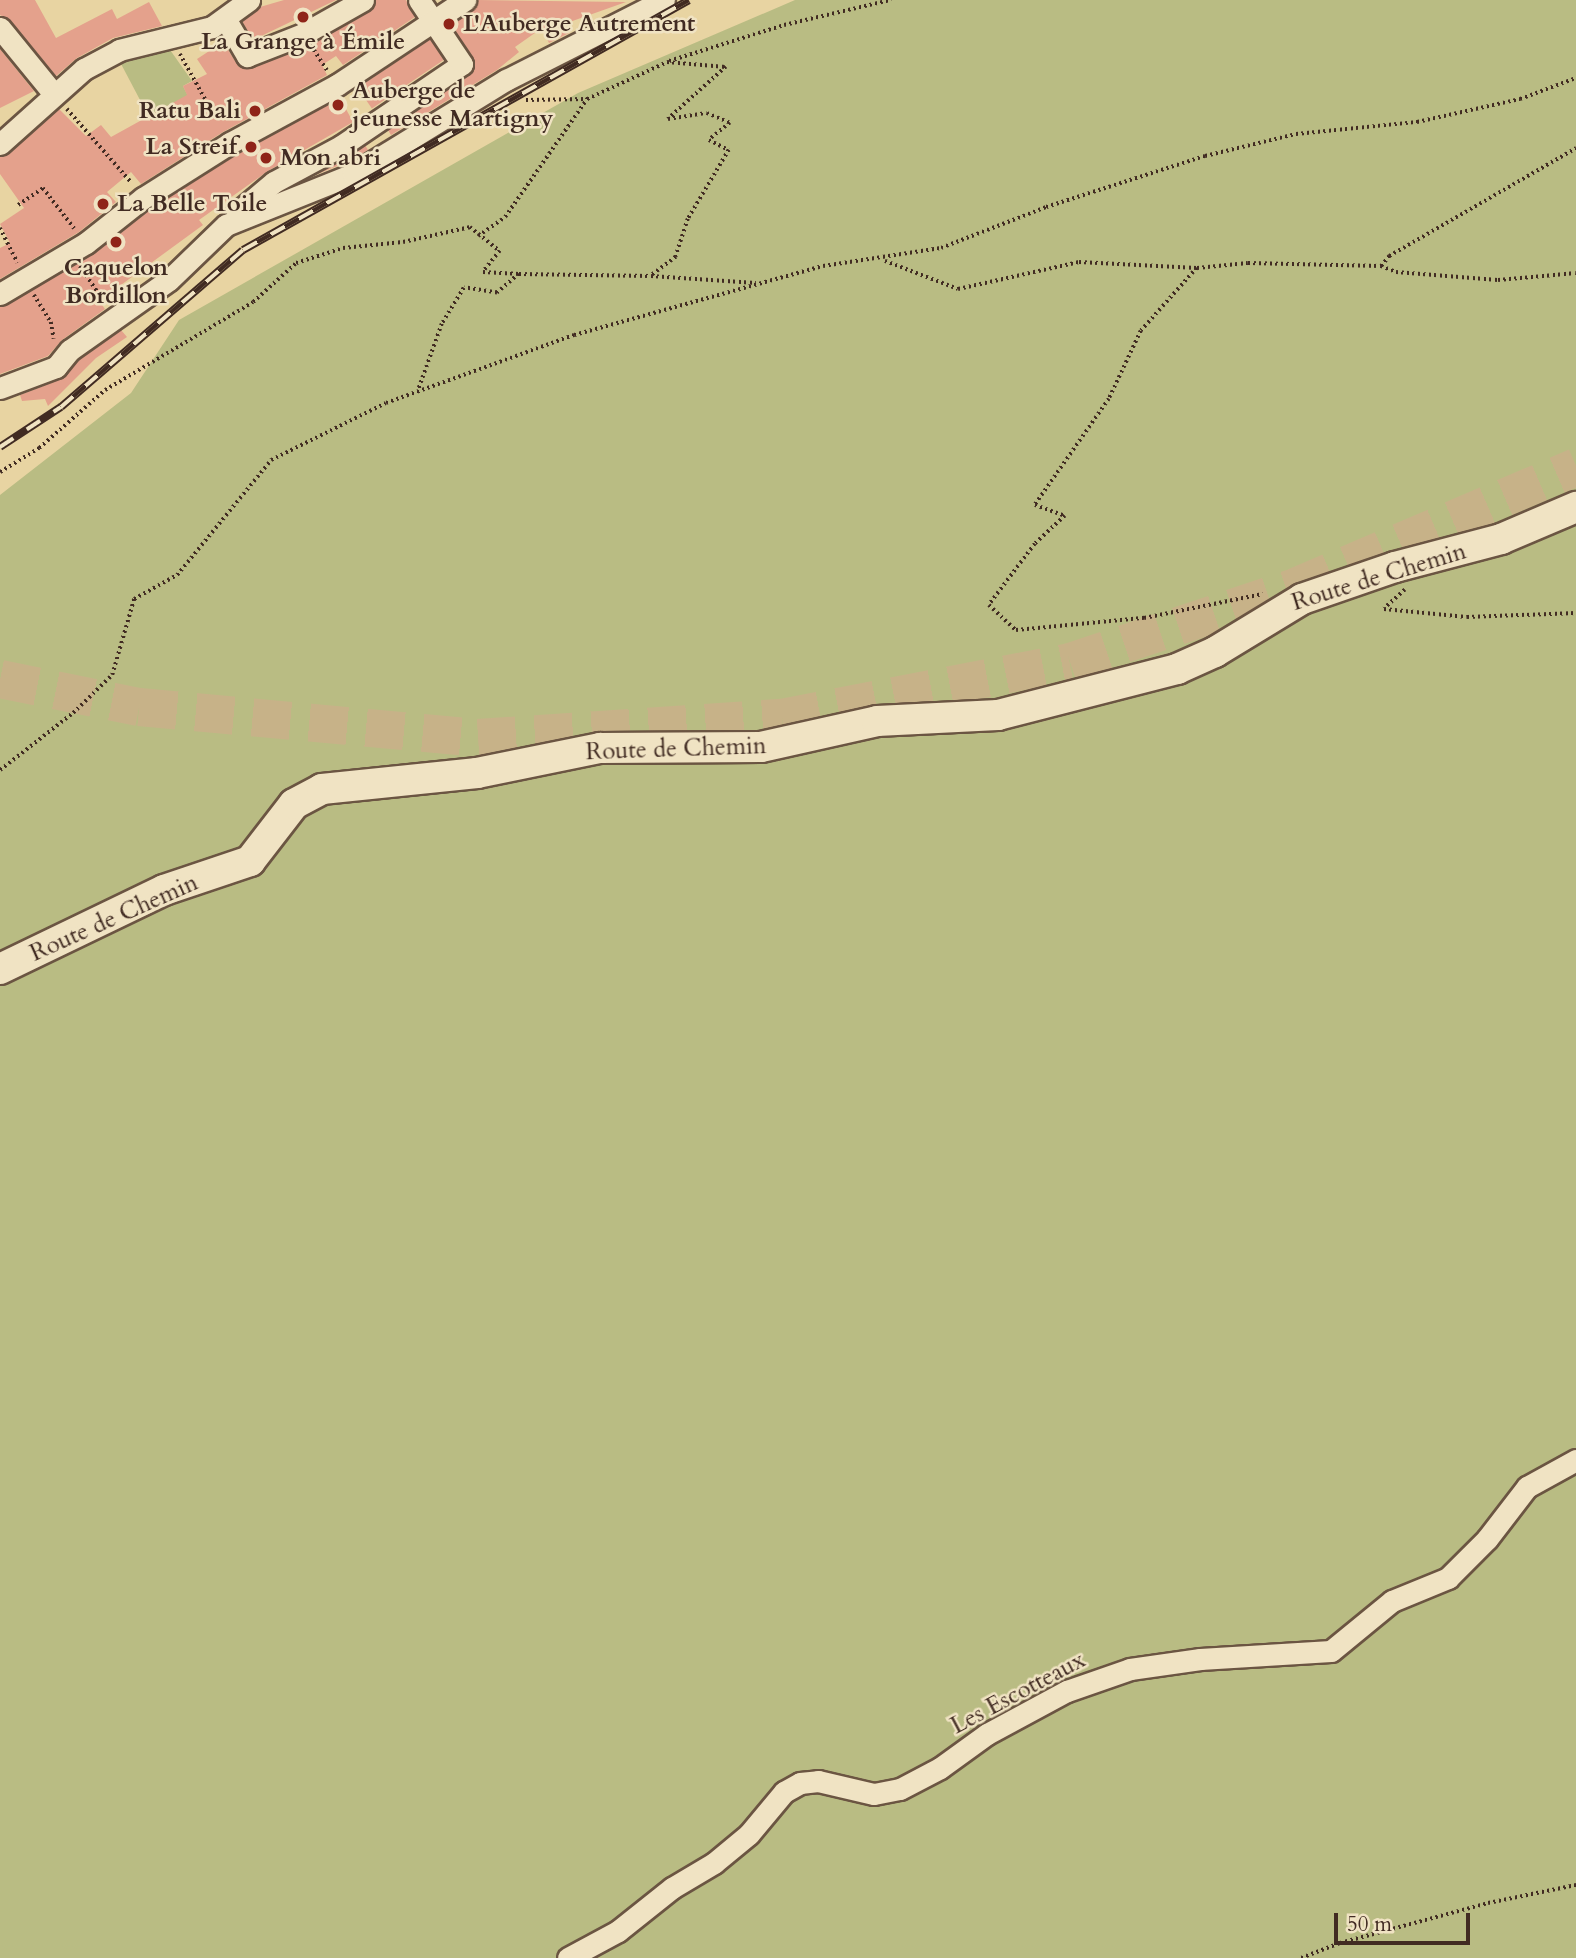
<!DOCTYPE html>
<meta charset="utf-8">
<style>
body{margin:0}
#map{position:relative;width:1576px;height:1958px;overflow:hidden;background:#e8d4a2;font-family:Cardo,serif}
div>[style]{position:absolute}
.green>*{inset:0;background:#b9bc83}
.building>*{inset:0;background:#e4a18c;transform-origin:0 0}
.highway-tunnel>*{height:38px;margin-top:-19px;transform-origin:0;background:repeating-linear-gradient(90deg,#c7b288 0 38px,transparent 0 57px)}
.path>*{height:3.5px;margin-top:-1.75px;transform-origin:0;background:repeating-linear-gradient(90deg,#412b22 0 2px,transparent 0 5.5px)}
.roads{filter:drop-shadow(2px 0 #6b5542) drop-shadow(-2px 0 #6b5542) drop-shadow(0 2px #6b5542) drop-shadow(0 -2px #6b5542)}
.street>*{height:21px;margin:-10.5px;padding:0 10.5px;transform-origin:10.5px;border-radius:10.5px;background:#f0e3c3}
.secondary>*{height:30px;margin:-15px;padding:0 15px;transform-origin:15px;border-radius:15px;background:#f0e3c3}
.rail>*{height:8px;margin-top:-4px;transform-origin:0;background:repeating-linear-gradient(90deg,#f0e3c3 0 16px,#412b22 0 32px);box-sizing:border-box;border-block:2px solid #412b22}
.dots>*{width:19px;height:19px;translate:-50% -50%;box-sizing:border-box;border:4px solid #f0e3c3;border-radius:50%}
span{translate:-50% -50%;white-space:nowrap;text-align:center;line-height:1.15;-webkit-text-stroke:5px #f0e3c3;paint-order:stroke}
.poi-label{font-size:24px;color:#412b22;font-weight:700}
.left{translate:0 -50%;text-align:left}
.right{translate:-100% -50%;text-align:right}
.street-label{font-size:24px;color:#412b22}
.scale{position:absolute;left:1334px;top:1913px;width:136px;height:32px;box-sizing:border-box;border:4px solid #412b22;border-top:0;padding-left:9px;font-size:21px;line-height:24px;white-space:nowrap;color:#412b22;-webkit-text-stroke:5px #f0e3c3;paint-order:stroke}
</style>
<div id="map">
<div class="green">
<div style="clip-path:polygon(795px 0,1576px 0,1576px 1958px,0 1958px,0 495px,131px 393px,179px 320px,578px 93px)"></div>
<div style="clip-path:polygon(168px 47px,192px 81px,183px 86px,188px 96px,149px 117px,120px 62px)"></div>
</div>
<div class="building">
<div style="clip-path:polygon(0 0,35px 0,56px 38px,112px 9px,117px 19px,149px 2px,162px 26px,113px 38px,77px 58px,56px 76px,10px 20px,0 15px)"></div>
<div style="clip-path:polygon(284px 0,336px 0,253px 40px,242px 21px,260px 7px)"></div>
<div style="clip-path:polygon(376px 0,406px 0,415px 17px,343px 65px,336px 56px,322px 65px,327px 75px,223px 132px,141px 184px,131px 172px,107px 192px,116px 202px,79px 232px,0 279px,0 248px,10px 243px,0 224px,24px 208px,0 174px,0 157px,59px 109px,86px 136px,101px 125px,111px 137px,187px 95px,183px 86px,207px 74px,197px 59px,223px 42px,239px 67px,252px 68px,309px 46px,369px 11px)"></div>
<div style="clip-path:polygon(478px 0,626px 2px,564px 24px,569px 33px,549px 43px,542px 28px,515px 47px,519px 52px,497px 70px,391px 135px,388px 130px,473px 70px,473px 57px,451px 25px,473px 10px)"></div>
<div style="left:430px;top:39px;width:25px;height:87px;rotate:56deg"></div>
<div style="clip-path:polygon(0 49px,34px 91px,0 108px)"></div>
<div style="clip-path:polygon(340px 98px,353px 122px,268px 171px,199px 220px,203px 225px,99px 301px,105px 309px,62px 340px,48px 356px,0 374px,0 307px,93px 254px,151px 209px,237px 154px)"></div>
<div style="clip-path:polygon(365px 145px,368px 150px,347px 162px,313px 176px)"></div>
<div style="clip-path:polygon(121px 330px,127px 337px,96px 358px,48px 406px,45px 399px,22px 401px,20px 395px,61px 379px,79px 360px)"></div>
</div>
<div class="highway-tunnel">
<div style="left:0;top:679px;width:142px;rotate:11.4deg"></div>
<div style="left:139px;top:707px;width:340px;rotate:5.2deg"></div>
<div style="left:478px;top:738px;width:305px;rotate:-3.8deg"></div>
<div style="left:782px;top:718px;width:293px;rotate:-11deg"></div>
<div style="left:1070px;top:662px;width:237px;rotate:-18.4deg"></div>
<div style="left:1295px;top:587px;width:306px;rotate:-23.1deg"></div>
</div>
<div class="path">
<div style="left:314px;top:50px;width:24px;rotate:57deg"></div>
<div style="left:180px;top:54px;width:57px;rotate:60.8deg"></div>
<div style="left:669px;top:61px;width:121px;rotate:-17.4deg"></div>
<div style="left:784px;top:25px;width:110px;rotate:-13.2deg"></div>
<div style="left:526px;top:100px;width:61px;rotate:-0.9deg"></div>
<div style="left:587px;top:99px;width:88px;rotate:-24.8deg"></div>
<div style="left:667px;top:62px;width:59px;rotate:4.8deg"></div>
<div style="left:726px;top:67px;width:78px;rotate:138.1deg"></div>
<div style="left:668px;top:119px;width:39px;rotate:-9deg"></div>
<div style="left:707px;top:113px;width:25px;rotate:23deg"></div>
<div style="left:730px;top:123px;width:27px;rotate:141deg"></div>
<div style="left:709px;top:140px;width:22px;rotate:27deg"></div>
<div style="left:729px;top:150px;width:80px;rotate:120.7deg"></div>
<div style="left:688px;top:219px;width:40px;rotate:108deg"></div>
<div style="left:676px;top:257px;width:31px;rotate:143deg"></div>
<div style="left:651px;top:276px;width:105px;rotate:3.8deg"></div>
<div style="left:67px;top:109px;width:97px;rotate:48.8deg"></div>
<div style="left:18px;top:205px;width:30px;rotate:-34deg"></div>
<div style="left:43px;top:188px;width:51px;rotate:52.2deg"></div>
<div style="left:0;top:228px;width:39px;rotate:63deg"></div>
<div style="left:478px;top:236px;width:33px;rotate:-35deg"></div>
<div style="left:505px;top:217px;width:144px;rotate:-55.2deg"></div>
<div style="left:885px;top:261px;width:78px;rotate:21deg"></div>
<div style="left:958px;top:289px;width:124px;rotate:-12.6deg"></div>
<div style="left:1079px;top:262px;width:118px;rotate:2.9deg"></div>
<div style="left:1197px;top:268px;width:84px;rotate:131.6deg"></div>
<div style="left:1141px;top:331px;width:75px;rotate:115.2deg"></div>
<div style="left:1109px;top:399px;width:129px;rotate:124.9deg"></div>
<div style="left:1035px;top:505px;width:32px;rotate:20deg"></div>
<div style="left:1065px;top:516px;width:41px;rotate:137deg"></div>
<div style="left:1035px;top:544px;width:76px;rotate:127deg"></div>
<div style="left:989px;top:605px;width:37px;rotate:43deg"></div>
<div style="left:1016px;top:630px;width:129px;rotate:-5.4deg"></div>
<div style="left:1144px;top:618px;width:121px;rotate:-11.4deg"></div>
<div style="left:80px;top:266px;width:32px;rotate:56deg"></div>
<div style="left:1381px;top:266px;width:13px;rotate:-51deg"></div>
<div style="left:1389px;top:256px;width:216px;rotate:-30deg"></div>
<div style="left:1197px;top:268px;width:51px;rotate:-5.6deg"></div>
<div style="left:1248px;top:263px;width:133px;rotate:1.3deg"></div>
<div style="left:1381px;top:266px;width:16px;rotate:22deg"></div>
<div style="left:1396px;top:272px;width:102px;rotate:4.5deg"></div>
<div style="left:1498px;top:280px;width:78px;rotate:-5.1deg"></div>
<div style="left:519px;top:274px;width:132px;rotate:0.9deg"></div>
<div style="left:34px;top:295px;width:32px;rotate:58deg"></div>
<div style="left:51px;top:322px;width:17px;rotate:80deg"></div>
<div style="left:0;top:472px;width:46px;rotate:-31.6deg"></div>
<div style="left:39px;top:448px;width:88px;rotate:-41.3deg"></div>
<div style="left:105px;top:390px;width:172px;rotate:-30.7deg"></div>
<div style="left:253px;top:302px;width:58px;rotate:-42.2deg"></div>
<div style="left:296px;top:263px;width:49px;rotate:-17.7deg"></div>
<div style="left:343px;top:248px;width:60px;rotate:-5.7deg"></div>
<div style="left:403px;top:242px;width:69px;rotate:-12.6deg"></div>
<div style="left:470px;top:227px;width:38px;rotate:39deg"></div>
<div style="left:500px;top:251px;width:27px;rotate:129deg"></div>
<div style="left:483px;top:272px;width:36px;rotate:3deg"></div>
<div style="left:519px;top:274px;width:29px;rotate:139deg"></div>
<div style="left:497px;top:293px;width:33px;rotate:-171deg"></div>
<div style="left:464px;top:288px;width:42px;rotate:121.4deg"></div>
<div style="left:442px;top:324px;width:71px;rotate:109.7deg"></div>
<div style="left:1405px;top:590px;width:28px;rotate:138deg"></div>
<div style="left:1384px;top:609px;width:83px;rotate:5.5deg"></div>
<div style="left:1467px;top:617px;width:109px;rotate:-2.1deg"></div>
<div style="left:0;top:770px;width:93px;rotate:-38deg"></div>
<div style="left:73px;top:713px;width:54px;rotate:-44.3deg"></div>
<div style="left:112px;top:675px;width:79px;rotate:-73.9deg"></div>
<div style="left:134px;top:599px;width:49px;rotate:-29.2deg"></div>
<div style="left:177px;top:575px;width:149px;rotate:-50.7deg"></div>
<div style="left:271px;top:460px;width:128px;rotate:-26.4deg"></div>
<div style="left:386px;top:403px;width:200px;rotate:-19.9deg"></div>
<div style="left:574px;top:335px;width:258px;rotate:-15.5deg"></div>
<div style="left:823px;top:266px;width:119px;rotate:-8.7deg"></div>
<div style="left:941px;top:248px;width:113px;rotate:-21.3deg"></div>
<div style="left:1046px;top:207px;width:167px;rotate:-17.8deg"></div>
<div style="left:1205px;top:156px;width:94px;rotate:-13.6deg"></div>
<div style="left:1296px;top:134px;width:122px;rotate:-5.7deg"></div>
<div style="left:1417px;top:122px;width:106px;rotate:-12.6deg"></div>
<div style="left:1520px;top:99px;width:60px;rotate:-20.6deg"></div>
<div style="left:1301px;top:1958px;width:42px;rotate:-21deg"></div>
<div style="left:1340px;top:1943px;width:153px;rotate:-15.1deg"></div>
<div style="left:1488px;top:1903px;width:90px;rotate:-11.6deg"></div>
</div>
<div class="roads">
<div class="street">
<div style="left:226px;top:20px;width:42px;rotate:59.7deg"></div>
<div style="left:247px;top:56px;width:60px;rotate:-21.4deg"></div>
<div style="left:303px;top:34px;width:69px;rotate:-29.5deg"></div>
<div style="left:0;top:28px;width:84px;rotate:50.8deg"></div>
<div style="left:0;top:144px;width:113px;rotate:-41.8deg"></div>
<div style="left:84px;top:69px;width:40px;rotate:-28deg"></div>
<div style="left:119px;top:50px;width:96px;rotate:-13.9deg"></div>
<div style="left:212px;top:27px;width:46px;rotate:-36.1deg"></div>
<div style="left:237px;top:213px;width:48px;rotate:-40deg"></div>
<div style="left:274px;top:182px;width:76px;rotate:-28.2deg"></div>
<div style="left:341px;top:146px;width:146px;rotate:-34.1deg"></div>
<div style="left:462px;top:64px;width:77px;rotate:-123.9deg"></div>
<div style="left:0;top:294px;width:100px;rotate:-30.7deg"></div>
<div style="left:86px;top:243px;width:73px;rotate:-38.3deg"></div>
<div style="left:143px;top:198px;width:103px;rotate:-32.3deg"></div>
<div style="left:230px;top:143px;width:122px;rotate:-28.5deg"></div>
<div style="left:337px;top:85px;width:154px;rotate:-33.6deg"></div>
<div style="left:0;top:388px;width:60px;rotate:-20.6deg"></div>
<div style="left:56px;top:367px;width:22px;rotate:-51deg"></div>
<div style="left:70px;top:350px;width:121px;rotate:-35.3deg"></div>
<div style="left:169px;top:280px;width:79px;rotate:-44deg"></div>
<div style="left:226px;top:225px;width:137px;rotate:-21.9deg"></div>
<div style="left:353px;top:174px;width:180px;rotate:-31.6deg"></div>
<div style="left:506px;top:80px;width:177px;rotate:-26.9deg"></div>
<div style="left:568px;top:1958px;width:57px;rotate:-28.4deg"></div>
<div style="left:618px;top:1931px;width:69px;rotate:-38.5deg"></div>
<div style="left:672px;top:1888px;width:49px;rotate:-30.8deg"></div>
<div style="left:714px;top:1863px;width:45px;rotate:-39.6deg"></div>
<div style="left:749px;top:1834px;width:55px;rotate:-50.2deg"></div>
<div style="left:784px;top:1792px;width:18px;rotate:-29deg"></div>
<div style="left:800px;top:1783px;width:18px;rotate:-6deg"></div>
<div style="left:818px;top:1781px;width:57px;rotate:13.1deg"></div>
<div style="left:874px;top:1794px;width:26px;rotate:-11deg"></div>
<div style="left:900px;top:1789px;width:45px;rotate:-27.7deg"></div>
<div style="left:940px;top:1768px;width:58px;rotate:-35.9deg"></div>
<div style="left:987px;top:1734px;width:91px;rotate:-28.3deg"></div>
<div style="left:1067px;top:1691px;width:67px;rotate:-19.2deg"></div>
<div style="left:1130px;top:1669px;width:71px;rotate:-8.1deg"></div>
<div style="left:1200px;top:1659px;width:131px;rotate:-3.5deg"></div>
<div style="left:1331px;top:1651px;width:79px;rotate:-39.3deg"></div>
<div style="left:1392px;top:1601px;width:61px;rotate:-22.3deg"></div>
<div style="left:1448px;top:1578px;width:55px;rotate:-45deg"></div>
<div style="left:1487px;top:1539px;width:66px;rotate:-52.4deg"></div>
<div style="left:1527px;top:1487px;width:56px;rotate:-28.9deg"></div>
</div>
<div class="secondary">
<div style="left:0;top:969px;width:182px;rotate:-25.7deg"></div>
<div style="left:164px;top:890px;width:91px;rotate:-18.6deg"></div>
<div style="left:250px;top:861px;width:72px;rotate:-52.3deg"></div>
<div style="left:294px;top:804px;width:32px;rotate:-28deg"></div>
<div style="left:322px;top:789px;width:156px;rotate:-5.9deg"></div>
<div style="left:477px;top:773px;width:126px;rotate:-11.5deg"></div>
<div style="left:600px;top:748px;width:161px;rotate:-0.4deg"></div>
<div style="left:761px;top:747px;width:119px;rotate:-12.6deg"></div>
<div style="left:877px;top:721px;width:121px;rotate:-2.8deg"></div>
<div style="left:998px;top:715px;width:185px;rotate:-14.4deg"></div>
<div style="left:1177px;top:669px;width:42px;rotate:-24.1deg"></div>
<div style="left:1215px;top:652px;width:102px;rotate:-31.3deg"></div>
<div style="left:1302px;top:599px;width:98px;rotate:-19deg"></div>
<div style="left:1395px;top:567px;width:110px;rotate:-14.8deg"></div>
<div style="left:1501px;top:539px;width:82px;rotate:-23.1deg"></div>
</div>
</div>
<div class="rail">
<div style="left:0;top:447px;width:73px;rotate:-33.3deg"></div>
<div style="left:61px;top:407px;width:240px;rotate:-40.8deg"></div>
<div style="left:243px;top:250px;width:511px;rotate:-29.27deg"></div>
</div>
<div class="dots">
<div style="left:303px;top:17px;background:#8f2418"></div>
<div style="left:449px;top:24px;background:#8f2418"></div>
<div style="left:338px;top:105px;background:#8f2418"></div>
<div style="left:255px;top:111px;background:#8f2418"></div>
<div style="left:251px;top:147px;background:#8f2418"></div>
<div style="left:266px;top:158px;background:#8f2418"></div>
<div style="left:103px;top:204px;background:#8f2418"></div>
<div style="left:116px;top:242px;background:#8f2418"></div>
</div>
<div class="poi-label">
<span class="left" style="left:463px;top:24px">L'Auberge Autrement</span>
<span style="left:303px;top:42px">La Grange à Émile</span>
<span class="left" style="left:352px;top:105px">Auberge de<br>jeunesse Martigny</span>
<span class="right" style="left:241px;top:111px">Ratu Bali</span>
<span class="right" style="left:237px;top:147px">La Streif</span>
<span class="left" style="left:280px;top:158px">Mon abri</span>
<span class="left" style="left:117px;top:204px">La Belle Toile</span>
<span style="left:116px;top:282px">Caquelon<br>Bordillon</span>
</div>
<div class="street-label">
<span style="left:1379px;top:577px;rotate:-17deg">Route de Chemin</span>
<span style="left:676px;top:749px;rotate:-2deg">Route de Chemin</span>
<span style="left:114px;top:918px;rotate:-24deg">Route de Chemin</span>
<span style="left:1018px;top:1693px;rotate:-28deg">Les Escotteaux</span>
</div>
<div class="scale">50 m</div>
</div>
